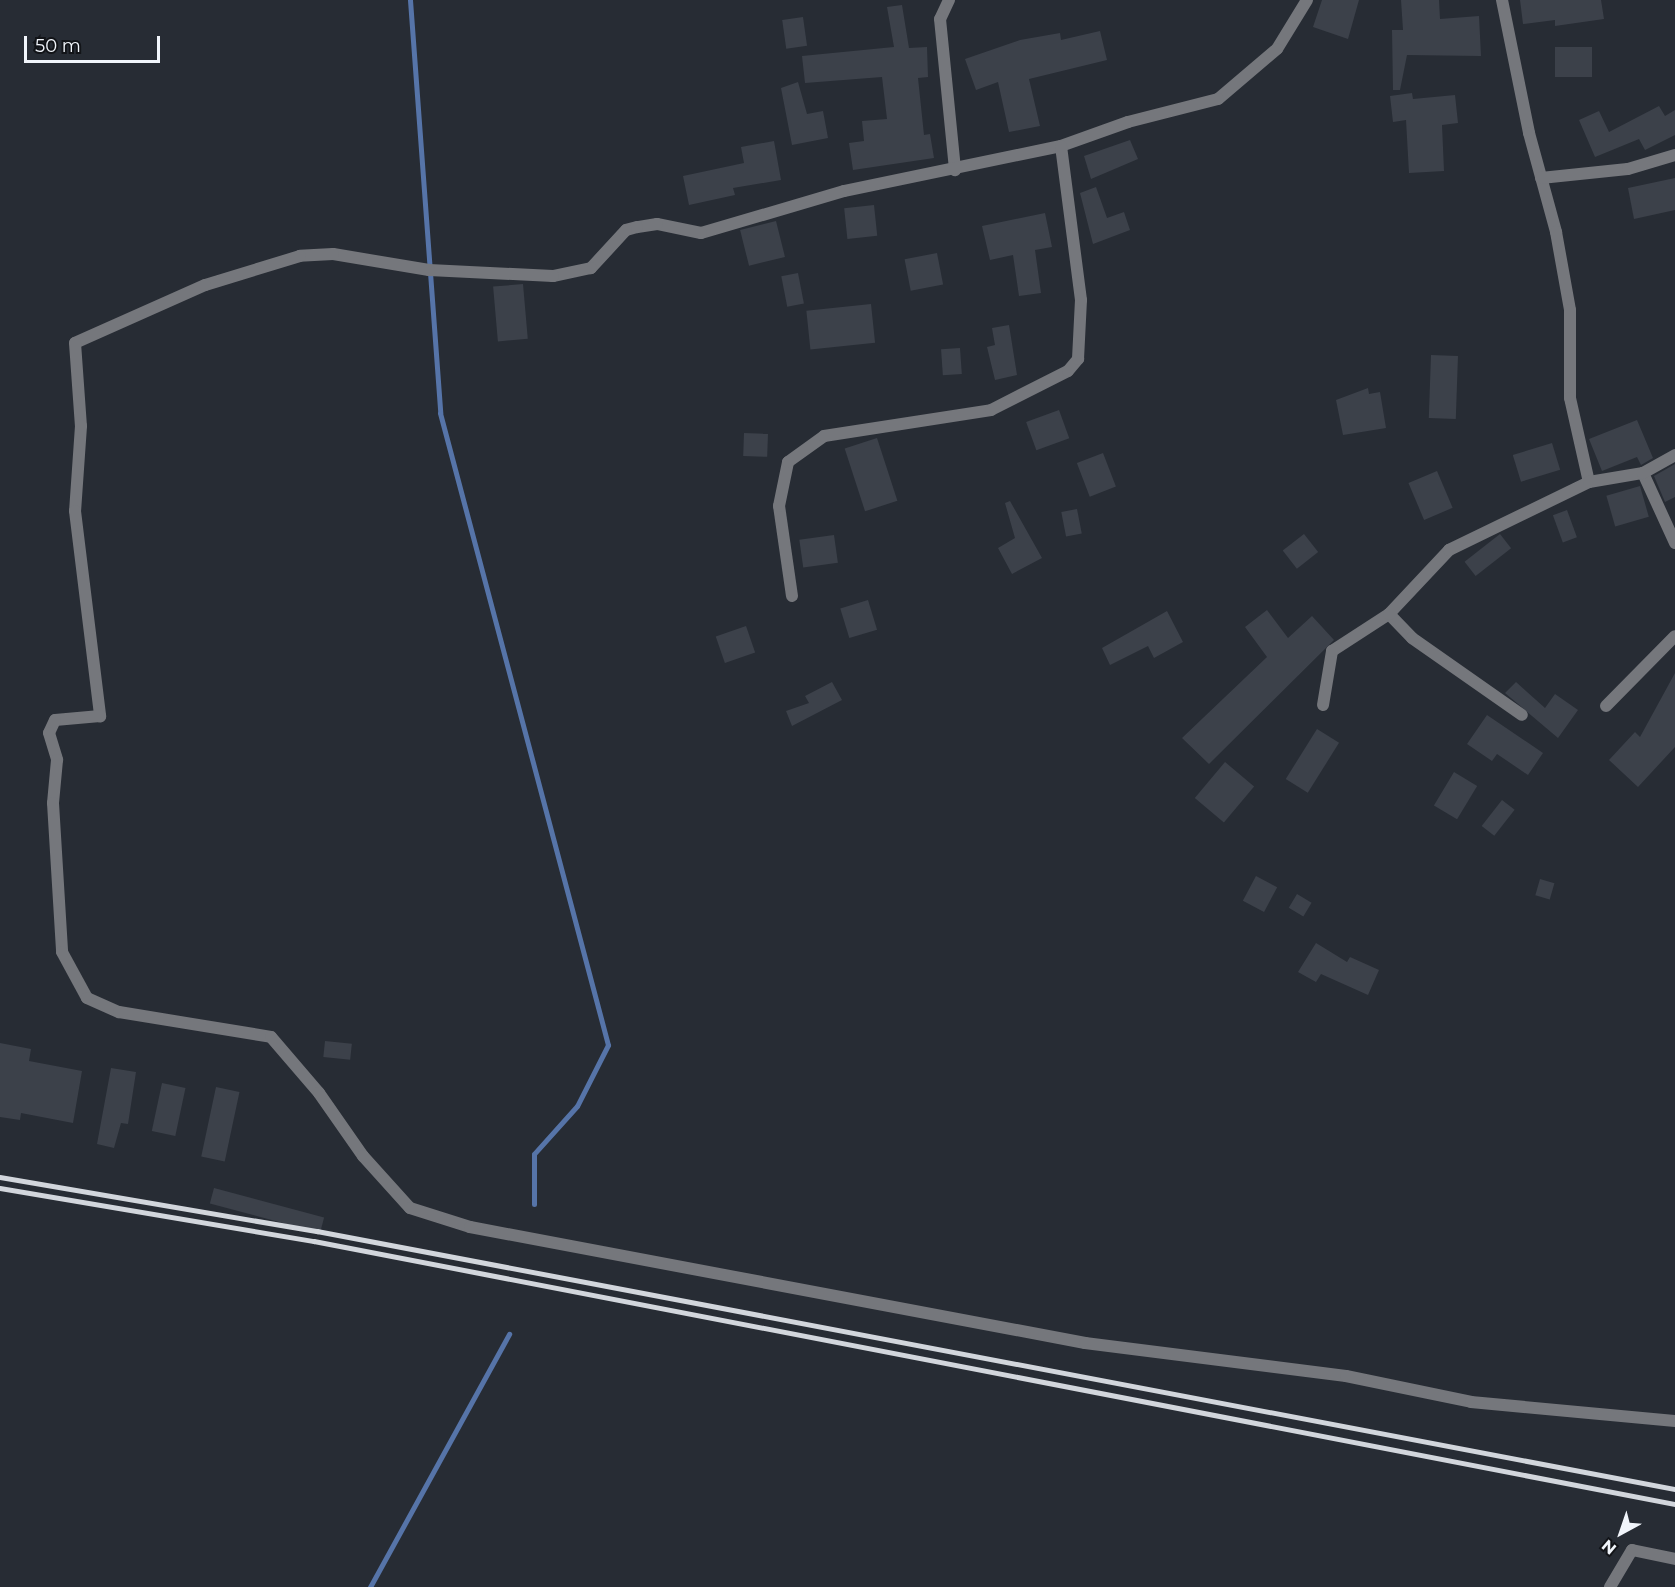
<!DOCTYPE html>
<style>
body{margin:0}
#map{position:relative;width:1675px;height:1587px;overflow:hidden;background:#272c34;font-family:Montserrat,sans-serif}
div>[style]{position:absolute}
.stream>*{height:5px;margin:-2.5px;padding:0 2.5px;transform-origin:2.5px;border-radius:2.5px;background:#5674a8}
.building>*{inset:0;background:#3c414a;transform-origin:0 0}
.street>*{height:12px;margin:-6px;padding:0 6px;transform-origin:6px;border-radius:6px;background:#75777c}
.rail>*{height:4.5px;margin:-2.25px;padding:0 2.25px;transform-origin:2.25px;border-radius:2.25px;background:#d2d6dc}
span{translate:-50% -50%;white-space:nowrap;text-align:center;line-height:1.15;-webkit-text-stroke:4.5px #121418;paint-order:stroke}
.north{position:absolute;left:1591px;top:1503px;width:60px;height:60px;-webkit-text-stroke:4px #121418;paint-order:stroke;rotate:220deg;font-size:16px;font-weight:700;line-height:24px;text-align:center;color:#f1f5fb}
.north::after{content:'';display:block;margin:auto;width:21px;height:27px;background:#f1f5fb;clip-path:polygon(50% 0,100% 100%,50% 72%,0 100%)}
.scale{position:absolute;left:24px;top:36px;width:136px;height:27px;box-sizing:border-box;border:3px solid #f1f5fb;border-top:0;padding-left:8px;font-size:18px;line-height:21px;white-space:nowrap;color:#f1f5fb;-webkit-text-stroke:4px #121418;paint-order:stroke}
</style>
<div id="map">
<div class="stream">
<div style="left:410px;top:0;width:414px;rotate:85.8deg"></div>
<div style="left:440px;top:413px;width:654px;rotate:75.11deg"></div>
<div style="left:608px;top:1045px;width:68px;rotate:116.9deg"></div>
<div style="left:577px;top:1106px;width:64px;rotate:131.9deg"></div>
<div style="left:534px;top:1154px;width:50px;rotate:90deg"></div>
<div style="left:370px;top:1587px;width:289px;rotate:-61.2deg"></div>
</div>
<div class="building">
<div style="clip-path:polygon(1322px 0,1359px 0,1348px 39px,1313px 27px)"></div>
<div style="clip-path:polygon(1401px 0,1439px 0,1440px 19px,1479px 16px,1481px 56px,1407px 55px,1400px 90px,1393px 90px,1392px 30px,1403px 30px)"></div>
<div style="clip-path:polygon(1520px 0,1601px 0,1604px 19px,1555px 26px,1555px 20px,1523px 24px)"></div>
<div style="clip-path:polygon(902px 5px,909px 48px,927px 47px,928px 77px,918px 78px,924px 135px,930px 134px,934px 158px,853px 170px,849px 143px,864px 141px,862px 121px,887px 119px,882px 77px,805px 83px,802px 56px,894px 47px,887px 7px)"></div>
<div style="left:803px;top:17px;width:29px;height:21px;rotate:82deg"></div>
<div style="clip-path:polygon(1100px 31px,1107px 60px,1029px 79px,1040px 126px,1009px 132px,998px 82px,976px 90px,965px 59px,1020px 40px,1060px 33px,1061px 40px)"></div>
<div style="left:1555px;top:47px;width:37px;height:30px"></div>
<div style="clip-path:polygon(798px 82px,807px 114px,823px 111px,828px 138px,792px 145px,781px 88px)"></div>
<div style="clip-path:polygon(1412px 93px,1413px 99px,1455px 95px,1458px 123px,1442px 125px,1444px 171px,1409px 173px,1406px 120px,1393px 122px,1390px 96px)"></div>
<div style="clip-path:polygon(1659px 106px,1665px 116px,1675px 110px,1675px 135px,1645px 150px,1639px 139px,1595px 157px,1579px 120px,1599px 111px,1609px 132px)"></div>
<div style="clip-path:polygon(1130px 140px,1138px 159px,1091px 179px,1084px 156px)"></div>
<div style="clip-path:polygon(774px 141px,781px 180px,733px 188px,735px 195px,689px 205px,683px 176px,744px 163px,741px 147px)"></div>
<div style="clip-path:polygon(1675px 178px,1675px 210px,1634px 219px,1628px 188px)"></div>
<div style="clip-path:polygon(1096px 187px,1107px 218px,1124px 212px,1130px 230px,1093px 244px,1080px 193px)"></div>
<div style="left:874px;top:205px;width:31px;height:30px;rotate:84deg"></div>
<div style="clip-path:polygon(1045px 213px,1052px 247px,1035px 250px,1041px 293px,1019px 296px,1013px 255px,990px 260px,982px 226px)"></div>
<div style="left:776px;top:221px;width:37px;height:37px;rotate:76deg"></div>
<div style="left:937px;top:253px;width:32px;height:33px;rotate:79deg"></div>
<div style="left:798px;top:273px;width:31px;height:17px;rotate:79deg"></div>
<div style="left:523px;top:284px;width:55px;height:30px;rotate:85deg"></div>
<div style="left:871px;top:304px;width:39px;height:65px;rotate:84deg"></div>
<div style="clip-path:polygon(1009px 325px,1017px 375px,995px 380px,987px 347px,995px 345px,992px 328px)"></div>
<div style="left:960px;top:348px;width:26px;height:19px;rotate:86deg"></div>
<div style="left:1431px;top:355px;width:27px;height:63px;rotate:2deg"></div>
<div style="clip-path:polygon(1368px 388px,1369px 394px,1380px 392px,1386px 428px,1343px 435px,1336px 400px)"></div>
<div style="left:1059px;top:410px;width:30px;height:35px;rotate:70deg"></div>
<div style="clip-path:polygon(1637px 420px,1653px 458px,1641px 465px,1637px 457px,1602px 471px,1589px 439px)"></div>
<div style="left:744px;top:433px;width:24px;height:23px;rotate:2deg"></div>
<div style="left:877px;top:438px;width:66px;height:34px;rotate:72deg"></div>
<div style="left:1552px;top:443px;width:28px;height:41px;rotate:73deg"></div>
<div style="left:1103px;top:453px;width:36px;height:28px;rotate:69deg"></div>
<div style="clip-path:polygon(1675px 464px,1675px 497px,1665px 502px,1654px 476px)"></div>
<div style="left:1437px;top:471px;width:40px;height:31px;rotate:67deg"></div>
<div style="left:1640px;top:486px;width:32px;height:35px;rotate:74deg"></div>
<div style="clip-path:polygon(1010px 501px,1042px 558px,1012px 574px,998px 548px,1015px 538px,1005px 503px)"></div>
<div style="left:1077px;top:509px;width:25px;height:16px;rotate:79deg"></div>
<div style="left:1567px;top:510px;width:29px;height:15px;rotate:70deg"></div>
<div style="left:1304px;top:534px;width:23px;height:27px;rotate:52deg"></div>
<div style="left:1500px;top:534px;width:18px;height:45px;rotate:52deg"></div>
<div style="left:834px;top:535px;width:28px;height:35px;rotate:82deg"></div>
<div style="left:868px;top:600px;width:31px;height:29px;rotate:73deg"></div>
<div style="clip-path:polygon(1267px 610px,1288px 638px,1312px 616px,1334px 640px,1209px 764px,1182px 738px,1267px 657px,1245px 627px)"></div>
<div style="clip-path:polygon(1167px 611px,1183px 642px,1154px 658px,1148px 646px,1110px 665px,1102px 648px)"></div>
<div style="left:746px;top:626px;width:28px;height:32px;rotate:71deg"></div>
<div style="clip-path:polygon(1675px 673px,1675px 747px,1638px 787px,1609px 760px,1635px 732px,1640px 737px)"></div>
<div style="clip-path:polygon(832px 682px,842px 700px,792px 726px,786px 711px,809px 703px,805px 696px)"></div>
<div style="clip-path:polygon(1516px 682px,1545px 708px,1555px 694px,1578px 710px,1558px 738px,1505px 693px)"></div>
<div style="clip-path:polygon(1487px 715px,1543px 753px,1528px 775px,1497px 754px,1492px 761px,1467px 744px)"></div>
<div style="left:1317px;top:729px;width:26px;height:59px;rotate:32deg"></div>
<div style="left:1225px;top:762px;width:38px;height:47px;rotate:40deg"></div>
<div style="left:1454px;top:772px;width:27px;height:39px;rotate:31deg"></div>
<div style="left:1502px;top:800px;width:16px;height:33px;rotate:38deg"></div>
<div style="left:1256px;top:876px;width:24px;height:28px;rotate:28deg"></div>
<div style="left:1540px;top:879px;width:15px;height:17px;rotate:16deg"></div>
<div style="left:1297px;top:894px;width:17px;height:16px;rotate:31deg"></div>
<div style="clip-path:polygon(1316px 943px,1347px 962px,1350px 957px,1379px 970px,1368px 995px,1321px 974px,1316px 982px,1298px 972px)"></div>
<div style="left:325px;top:1041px;width:27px;height:16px;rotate:6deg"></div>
<div style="clip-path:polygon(0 1043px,31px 1049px,29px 1061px,82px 1071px,73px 1123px,21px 1113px,20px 1120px,0 1117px)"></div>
<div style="clip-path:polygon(111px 1068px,136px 1072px,128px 1124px,121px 1123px,114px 1148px,97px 1144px)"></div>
<div style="left:162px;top:1083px;width:24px;height:49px;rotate:12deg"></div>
<div style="left:216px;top:1087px;width:24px;height:71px;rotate:12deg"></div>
<div style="left:214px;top:1188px;width:114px;height:16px;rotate:15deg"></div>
</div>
<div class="street">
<div style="left:949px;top:0;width:21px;rotate:115deg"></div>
<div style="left:940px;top:19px;width:152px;rotate:84.3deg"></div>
<div style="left:1307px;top:0;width:57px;rotate:121.5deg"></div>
<div style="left:1277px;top:49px;width:77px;rotate:139.7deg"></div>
<div style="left:1218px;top:99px;width:93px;rotate:165.7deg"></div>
<div style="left:1128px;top:122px;width:71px;rotate:160.3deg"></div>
<div style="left:1061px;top:146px;width:222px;rotate:168.3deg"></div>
<div style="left:844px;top:191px;width:149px;rotate:163.6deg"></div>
<div style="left:701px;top:233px;width:45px;rotate:-168.4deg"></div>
<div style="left:657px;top:224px;width:20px;rotate:171deg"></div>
<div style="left:637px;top:227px;width:11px;rotate:165deg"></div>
<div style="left:626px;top:230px;width:52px;rotate:132.6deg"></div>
<div style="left:591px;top:268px;width:39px;rotate:168deg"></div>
<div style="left:553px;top:276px;width:124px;rotate:-177.2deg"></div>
<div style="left:429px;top:270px;width:97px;rotate:-170.5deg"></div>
<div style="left:333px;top:254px;width:33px;rotate:177deg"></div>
<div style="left:300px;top:256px;width:99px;rotate:163deg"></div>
<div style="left:205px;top:285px;width:142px;rotate:156deg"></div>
<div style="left:75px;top:343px;width:83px;rotate:85.9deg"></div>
<div style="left:81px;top:426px;width:85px;rotate:94deg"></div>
<div style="left:75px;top:511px;width:207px;rotate:83deg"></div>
<div style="left:100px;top:716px;width:45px;rotate:174.9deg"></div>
<div style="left:55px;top:720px;width:14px;rotate:115deg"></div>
<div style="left:49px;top:733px;width:28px;rotate:73deg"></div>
<div style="left:57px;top:760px;width:43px;rotate:95.3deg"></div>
<div style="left:53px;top:803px;width:149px;rotate:86.5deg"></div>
<div style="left:62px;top:952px;width:52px;rotate:61.5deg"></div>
<div style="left:87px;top:998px;width:35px;rotate:24deg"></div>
<div style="left:119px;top:1012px;width:154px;rotate:9.3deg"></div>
<div style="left:271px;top:1037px;width:74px;rotate:49.4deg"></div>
<div style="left:319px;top:1093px;width:77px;rotate:55.1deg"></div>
<div style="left:363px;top:1156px;width:70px;rotate:47.9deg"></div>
<div style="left:410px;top:1208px;width:63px;rotate:17.6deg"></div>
<div style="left:470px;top:1227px;width:626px;rotate:10.68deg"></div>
<div style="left:1085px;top:1343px;width:263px;rotate:7.2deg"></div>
<div style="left:1346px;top:1376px;width:128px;rotate:11.7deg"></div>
<div style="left:1471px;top:1402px;width:205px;rotate:5.3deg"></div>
<div style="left:1502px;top:0;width:136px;rotate:78.5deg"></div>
<div style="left:1529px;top:133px;width:103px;rotate:74.7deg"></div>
<div style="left:1556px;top:232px;width:79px;rotate:79.8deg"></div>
<div style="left:1570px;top:310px;width:88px;rotate:90deg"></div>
<div style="left:1570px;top:398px;width:86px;rotate:77.3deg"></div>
<div style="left:1541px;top:178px;width:87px;rotate:-5.9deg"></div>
<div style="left:1628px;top:169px;width:49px;rotate:-16.6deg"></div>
<div style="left:1643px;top:473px;width:77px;rotate:65.4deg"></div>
<div style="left:792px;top:596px;width:91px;rotate:-98.2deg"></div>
<div style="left:779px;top:506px;width:45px;rotate:-78.4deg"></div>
<div style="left:788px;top:462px;width:44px;rotate:-35.8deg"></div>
<div style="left:824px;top:436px;width:169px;rotate:-8.8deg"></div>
<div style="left:991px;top:410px;width:86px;rotate:-26.9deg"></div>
<div style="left:1068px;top:371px;width:16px;rotate:-50deg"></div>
<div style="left:1078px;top:359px;width:59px;rotate:-87.1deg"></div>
<div style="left:1081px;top:300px;width:155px;rotate:-97.4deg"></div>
<div style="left:1389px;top:614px;width:33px;rotate:46deg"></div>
<div style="left:1412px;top:638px;width:134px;rotate:35deg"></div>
<div style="left:1323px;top:705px;width:55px;rotate:-80.5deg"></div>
<div style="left:1332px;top:651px;width:68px;rotate:-33deg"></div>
<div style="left:1389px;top:614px;width:88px;rotate:-46.8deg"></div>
<div style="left:1449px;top:550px;width:156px;rotate:-25.9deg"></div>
<div style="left:1589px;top:482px;width:55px;rotate:-9.5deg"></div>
<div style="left:1643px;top:473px;width:37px;rotate:-29deg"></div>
<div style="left:1606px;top:706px;width:98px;rotate:-45.4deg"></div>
<div style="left:1610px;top:1587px;width:43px;rotate:-59.3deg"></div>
<div style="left:1632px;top:1550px;width:44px;rotate:11.8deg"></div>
</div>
<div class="rail">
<div style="left:0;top:1177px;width:322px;rotate:9.7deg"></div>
<div style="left:317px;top:1231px;width:1382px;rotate:10.76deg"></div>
<div style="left:0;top:1188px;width:318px;rotate:9.6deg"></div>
<div style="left:314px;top:1241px;width:1386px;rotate:10.94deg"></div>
</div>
<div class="north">N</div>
<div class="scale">50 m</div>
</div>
